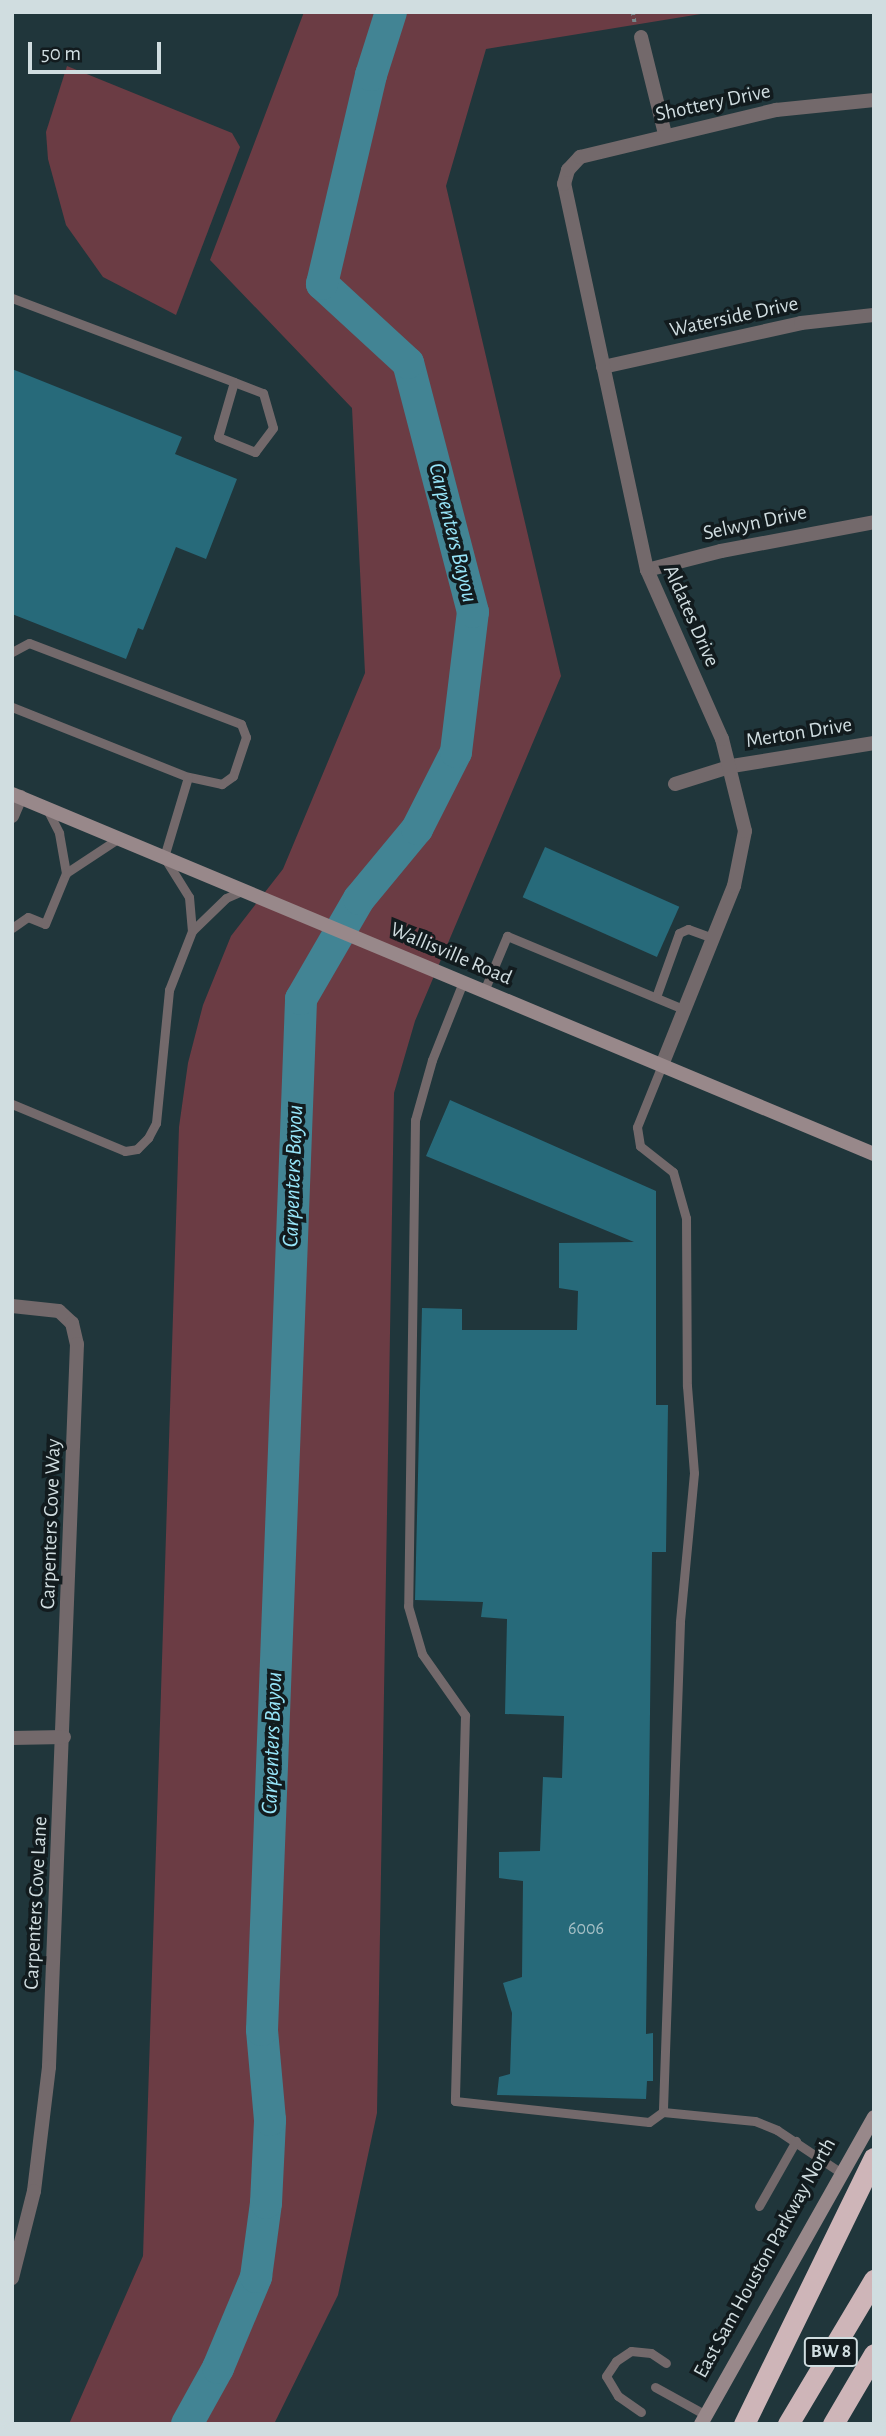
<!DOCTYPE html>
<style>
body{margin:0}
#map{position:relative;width:886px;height:2436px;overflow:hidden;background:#20363b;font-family:"Alegreya Sans",sans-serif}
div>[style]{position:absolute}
.green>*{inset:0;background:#6b3c44}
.river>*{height:32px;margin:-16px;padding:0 16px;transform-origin:16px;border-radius:16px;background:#428494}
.building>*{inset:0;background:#276a7a;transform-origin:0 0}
.path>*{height:3.5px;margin-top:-1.75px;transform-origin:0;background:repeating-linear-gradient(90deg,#75878b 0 3.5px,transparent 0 7px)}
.service>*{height:9px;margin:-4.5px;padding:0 4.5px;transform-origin:4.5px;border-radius:4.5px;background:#73696b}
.minor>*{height:14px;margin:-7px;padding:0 7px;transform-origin:7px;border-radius:7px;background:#73696b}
.secondary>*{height:14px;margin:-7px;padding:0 7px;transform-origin:7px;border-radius:7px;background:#98888a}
.motorway>*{height:21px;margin:-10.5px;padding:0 10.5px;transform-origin:10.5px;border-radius:10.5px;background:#ceb5b8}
span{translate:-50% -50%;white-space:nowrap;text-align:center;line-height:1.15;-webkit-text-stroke:7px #121b1e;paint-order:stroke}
.number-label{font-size:18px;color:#a6c0c6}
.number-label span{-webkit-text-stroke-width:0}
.shield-label span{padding:2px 5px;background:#121b1e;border:2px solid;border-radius:5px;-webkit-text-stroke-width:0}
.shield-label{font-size:19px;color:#d0dde0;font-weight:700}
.street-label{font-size:21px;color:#d0dde0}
.water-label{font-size:23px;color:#97e5f9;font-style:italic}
.frame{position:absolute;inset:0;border:14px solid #d0dde0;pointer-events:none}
.scale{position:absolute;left:28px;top:42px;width:133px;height:32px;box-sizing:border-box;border:4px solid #d0dde0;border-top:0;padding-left:9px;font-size:21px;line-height:24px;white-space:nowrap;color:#d0dde0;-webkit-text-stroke:5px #121b1e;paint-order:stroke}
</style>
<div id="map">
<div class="green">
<div style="clip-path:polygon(304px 12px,713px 12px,486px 49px,446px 186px,561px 676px,415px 1021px,394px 1093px,377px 2113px,338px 2295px,274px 2424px,69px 2424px,143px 2256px,179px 1127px,188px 1063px,203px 1005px,231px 936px,283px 869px,365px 673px,352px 408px,210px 260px)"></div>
<div style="clip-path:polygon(67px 66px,232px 133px,240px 147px,176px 315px,103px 277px,66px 225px,48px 159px,46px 132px)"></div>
</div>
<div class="river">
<div style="left:187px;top:2424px;width:64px;rotate:-61deg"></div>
<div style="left:218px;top:2368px;width:99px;rotate:-67.3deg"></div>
<div style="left:256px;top:2277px;width:75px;rotate:-82.3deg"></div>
<div style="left:266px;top:2203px;width:83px;rotate:-87.2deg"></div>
<div style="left:270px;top:2120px;width:90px;rotate:-95.1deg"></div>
<div style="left:262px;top:2030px;width:1032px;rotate:-87.83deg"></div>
<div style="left:301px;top:999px;width:116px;rotate:-59.9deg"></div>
<div style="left:359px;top:899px;width:91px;rotate:-50.4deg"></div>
<div style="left:417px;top:829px;width:86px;rotate:-63.1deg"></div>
<div style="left:456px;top:752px;width:141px;rotate:-83.1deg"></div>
<div style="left:473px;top:612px;width:257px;rotate:-104.6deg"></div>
<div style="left:408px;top:363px;width:117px;rotate:-137.4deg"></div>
<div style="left:322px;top:284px;width:215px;rotate:-76.8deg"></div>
<div style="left:371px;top:75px;width:66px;rotate:-72.4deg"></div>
</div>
<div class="building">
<div style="clip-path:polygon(12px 369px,182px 437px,175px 454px,237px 479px,206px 559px,176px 547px,143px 630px,138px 628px,126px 659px,12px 614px)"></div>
<div style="left:545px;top:847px;width:147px;height:55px;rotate:24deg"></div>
<div style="clip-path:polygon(450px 1100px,656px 1191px,656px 1405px,668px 1405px,666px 1552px,652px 1552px,646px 2034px,653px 2033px,653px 2081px,647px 2081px,646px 2099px,497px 2095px,499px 2077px,510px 2074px,512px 2013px,503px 1983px,522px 1977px,523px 1881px,499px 1878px,499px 1852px,540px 1851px,543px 1777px,562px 1778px,564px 1716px,505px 1714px,507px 1619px,481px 1617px,483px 1602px,415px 1600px,422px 1308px,462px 1309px,462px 1330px,577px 1330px,578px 1291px,559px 1288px,559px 1243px,634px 1242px,426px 1156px)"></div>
</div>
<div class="path">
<div style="left:581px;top:12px;width:1px"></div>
<div style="left:633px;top:12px;width:12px;rotate:81deg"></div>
</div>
<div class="service">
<div style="left:12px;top:298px;width:237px;rotate:20.7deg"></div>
<div style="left:234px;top:382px;width:31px;rotate:21deg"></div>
<div style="left:263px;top:393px;width:36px;rotate:74deg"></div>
<div style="left:273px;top:428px;width:30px;rotate:127deg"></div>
<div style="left:255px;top:452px;width:40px;rotate:-158deg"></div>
<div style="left:218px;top:437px;width:57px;rotate:-73.8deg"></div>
<div style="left:12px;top:652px;width:19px;rotate:-28deg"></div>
<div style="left:29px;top:643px;width:227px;rotate:20.9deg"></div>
<div style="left:241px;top:724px;width:14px;rotate:69deg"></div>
<div style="left:246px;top:737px;width:41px;rotate:108.4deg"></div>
<div style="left:233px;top:776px;width:14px;rotate:144deg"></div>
<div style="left:222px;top:784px;width:35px;rotate:-168deg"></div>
<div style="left:12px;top:707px;width:189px;rotate:21.7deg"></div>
<div style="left:188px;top:777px;width:84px;rotate:106.7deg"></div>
<div style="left:164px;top:857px;width:47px;rotate:58deg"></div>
<div style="left:189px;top:897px;width:34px;rotate:85deg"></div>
<div style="left:47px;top:809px;width:27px;rotate:63deg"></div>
<div style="left:59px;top:833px;width:41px;rotate:80.1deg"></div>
<div style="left:12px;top:928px;width:19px;rotate:-35deg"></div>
<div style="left:28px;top:917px;width:18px;rotate:22deg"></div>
<div style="left:45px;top:924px;width:55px;rotate:-67.6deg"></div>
<div style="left:66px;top:873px;width:64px;rotate:-33.4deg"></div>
<div style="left:463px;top:982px;width:84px;rotate:111.7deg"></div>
<div style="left:432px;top:1060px;width:62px;rotate:105.8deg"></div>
<div style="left:415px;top:1120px;width:486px;rotate:90.8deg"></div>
<div style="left:408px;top:1606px;width:50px;rotate:73.7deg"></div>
<div style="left:422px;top:1654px;width:75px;rotate:54.8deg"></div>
<div style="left:465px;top:1715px;width:386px;rotate:91.5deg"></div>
<div style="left:455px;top:2101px;width:195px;rotate:6.2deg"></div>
<div style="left:649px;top:2122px;width:17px;rotate:-36deg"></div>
<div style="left:484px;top:991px;width:60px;rotate:-67.3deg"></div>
<div style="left:507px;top:936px;width:191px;rotate:22.5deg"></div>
<div style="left:656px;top:997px;width:68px;rotate:-70.2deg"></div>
<div style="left:679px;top:933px;width:10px;rotate:-24deg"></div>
<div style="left:688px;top:929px;width:27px;rotate:20deg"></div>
<div style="left:662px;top:1065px;width:67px;rotate:112deg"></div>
<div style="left:637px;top:1127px;width:19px;rotate:81deg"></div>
<div style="left:640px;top:1146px;width:42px;rotate:38.2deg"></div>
<div style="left:673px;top:1172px;width:48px;rotate:74.2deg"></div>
<div style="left:686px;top:1218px;width:168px;rotate:89.7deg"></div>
<div style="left:687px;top:1386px;width:87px;rotate:85.4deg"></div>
<div style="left:694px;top:1473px;width:150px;rotate:95.4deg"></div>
<div style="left:680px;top:1622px;width:490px;rotate:92deg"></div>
<div style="left:663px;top:2112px;width:92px;rotate:5.6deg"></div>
<div style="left:755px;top:2121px;width:24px;rotate:22deg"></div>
<div style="left:777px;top:2130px;width:76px;rotate:33.7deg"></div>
<div style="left:12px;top:1104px;width:122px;rotate:22.6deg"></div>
<div style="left:125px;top:1151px;width:12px;rotate:-9deg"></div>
<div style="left:137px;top:1149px;width:16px;rotate:-45deg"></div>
<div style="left:148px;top:1138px;width:17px;rotate:-62deg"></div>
<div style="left:156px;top:1123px;width:134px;rotate:-84.4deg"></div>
<div style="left:169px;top:990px;width:63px;rotate:-68.7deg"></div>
<div style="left:192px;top:931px;width:47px;rotate:-44.1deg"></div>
<div style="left:226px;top:898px;width:20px;rotate:-24deg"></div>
<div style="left:759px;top:2206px;width:75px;rotate:-60.4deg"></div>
<div style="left:655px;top:2387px;width:58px;rotate:28.8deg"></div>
<div style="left:641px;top:2412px;width:28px;rotate:-145deg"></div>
<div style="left:618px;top:2396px;width:23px;rotate:-121deg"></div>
<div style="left:606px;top:2376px;width:18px;rotate:-56deg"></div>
<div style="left:616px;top:2361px;width:18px;rotate:-34deg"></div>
<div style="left:631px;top:2351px;width:20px;rotate:6deg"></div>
<div style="left:651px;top:2353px;width:18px;rotate:34deg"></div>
</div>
<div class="minor">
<div style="left:641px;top:37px;width:100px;rotate:76.1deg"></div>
<div style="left:603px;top:367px;width:203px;rotate:-12.5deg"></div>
<div style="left:801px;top:323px;width:73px;rotate:-6.3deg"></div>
<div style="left:647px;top:570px;width:76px;rotate:-14.4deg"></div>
<div style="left:721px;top:551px;width:156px;rotate:-10.7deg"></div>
<div style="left:675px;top:784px;width:60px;rotate:-17.5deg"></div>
<div style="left:732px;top:766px;width:144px;rotate:-9.2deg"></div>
<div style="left:12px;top:816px;width:21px;rotate:-67deg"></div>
<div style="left:662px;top:1065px;width:193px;rotate:-68.1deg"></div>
<div style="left:734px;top:886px;width:56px;rotate:-78.7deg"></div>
<div style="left:745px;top:831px;width:95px;rotate:-104deg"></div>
<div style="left:722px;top:739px;width:185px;rotate:-113.9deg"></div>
<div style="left:647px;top:570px;width:395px;rotate:-102.1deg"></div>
<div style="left:564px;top:184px;width:15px;rotate:-74deg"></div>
<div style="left:568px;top:170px;width:18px;rotate:-47deg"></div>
<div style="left:580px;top:157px;width:202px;rotate:-13.5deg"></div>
<div style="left:776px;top:110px;width:99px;rotate:-5.8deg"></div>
<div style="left:12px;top:1306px;width:47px;rotate:6.1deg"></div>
<div style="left:59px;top:1311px;width:18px;rotate:43deg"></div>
<div style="left:72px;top:1323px;width:22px;rotate:77deg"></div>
<div style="left:77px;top:1344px;width:724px;rotate:92.22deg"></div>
<div style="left:49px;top:2067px;width:125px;rotate:96.9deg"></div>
<div style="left:34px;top:2191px;width:90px;rotate:104.2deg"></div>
<div style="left:12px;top:1738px;width:52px;rotate:-1.1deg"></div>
</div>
<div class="secondary">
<div style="left:12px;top:794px;width:934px;rotate:22.67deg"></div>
<div style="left:701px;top:2424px;width:352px;rotate:-60.6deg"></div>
</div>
<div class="motorway">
<div style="left:744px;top:2424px;width:296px;rotate:-64deg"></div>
<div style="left:788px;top:2424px;width:168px;rotate:-59.2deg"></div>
<div style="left:833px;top:2424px;width:81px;rotate:-59.6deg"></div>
</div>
<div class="number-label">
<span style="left:586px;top:1929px">6006</span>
</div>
<div class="shield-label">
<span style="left:831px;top:2352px">BW 8</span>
</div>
<div class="street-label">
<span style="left:713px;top:103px;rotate:-12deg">Shottery Drive</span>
<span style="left:734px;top:317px;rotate:-12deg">Waterside Drive</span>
<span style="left:755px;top:523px;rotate:-12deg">Selwyn Drive</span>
<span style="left:691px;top:616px;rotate:66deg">Aldates Drive</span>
<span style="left:799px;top:733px;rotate:-9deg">Merton Drive</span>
<span style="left:451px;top:954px;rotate:23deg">Wallisville Road</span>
<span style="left:51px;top:1524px;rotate:-88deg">Carpenters Cove Way</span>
<span style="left:36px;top:1903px;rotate:-87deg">Carpenters Cove Lane</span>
<span style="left:765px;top:2258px;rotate:-61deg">East Sam Houston Parkway North</span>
</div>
<div class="water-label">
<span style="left:452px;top:533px;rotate:76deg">Carpenters Bayou</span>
<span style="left:294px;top:1176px;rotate:-88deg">Carpenters Bayou</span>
<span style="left:273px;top:1743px;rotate:-88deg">Carpenters Bayou</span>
</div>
<div class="frame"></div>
<div class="scale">50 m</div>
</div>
